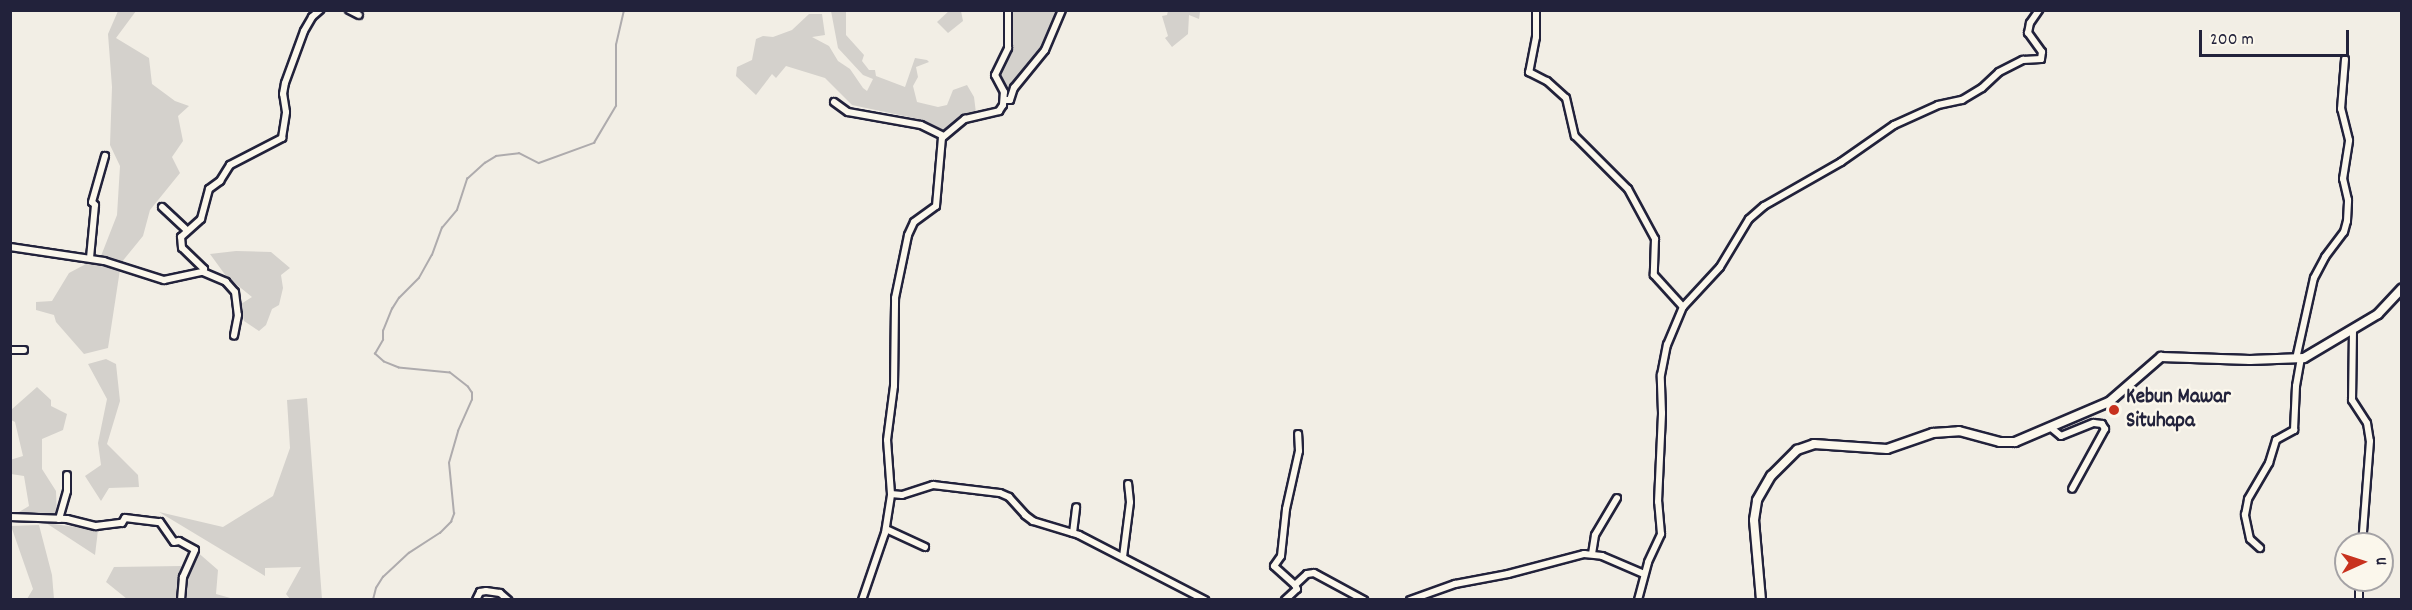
<!DOCTYPE html>
<style>
body{margin:0}
#map{position:relative;width:2412px;height:610px;overflow:hidden;background:#f2eee5;font-family:Dekko,sans-serif}
div>[style]{position:absolute}
.green>*{inset:0;background:#d4d1cc}
.stream>*{height:1.5px;margin:-0.75px;padding:0 0.75px;transform-origin:0.75px;border-radius:0.75px;background:#aeabad}
.roads{filter:drop-shadow(2px 0 #22223b) drop-shadow(-2px 0 #22223b) drop-shadow(0 2px #22223b) drop-shadow(0 -2px #22223b)}
.minor>*{height:6px;margin:-3px;padding:0 3px;transform-origin:3px;border-radius:3px;background:#fbf7ec}
.major>*{height:8px;margin:-4px;padding:0 4px;transform-origin:4px;border-radius:4px;background:#fbf7ec}
.dots>*{width:16px;height:16px;translate:-50% -50%;box-sizing:border-box;border:3px solid #fbf7ec;border-radius:50%}
span{translate:-50% -50%;white-space:nowrap;text-align:center;line-height:1.15;-webkit-text-stroke:5px #fbf7ec;paint-order:stroke}
.poi-label{font-size:21px;color:#22223b;font-weight:700}
.left{translate:0 -50%;text-align:left}
.frame{position:absolute;inset:0;border:12px solid #22223b;pointer-events:none}
.north{position:absolute;left:2334px;top:532px;width:60px;height:60px;box-sizing:border-box;background:#fbf7ec;border:2px solid #a4a2a5;border-radius:50%;rotate:87deg;font-size:16px;font-weight:700;line-height:24px;text-align:center;color:#22223b}
.north::after{content:'';display:block;margin:auto;width:21px;height:27px;background:#c8321e;clip-path:polygon(50% 0,100% 100%,50% 72%,0 100%)}
.scale{position:absolute;left:2199px;top:30px;width:150px;height:27px;box-sizing:border-box;border:3px solid #22223b;border-top:0;padding-left:8px;font-size:18px;line-height:21px;white-space:nowrap;color:#22223b;-webkit-text-stroke:4px #fbf7ec;paint-order:stroke}
</style>
<div id="map">
<div class="green">
<div style="clip-path:polygon(950px 10px,961px 11px,963px 21px,948px 33px,937px 22px)"></div>
<div style="clip-path:polygon(118px 11px,136px 11px,116px 38px,149px 58px,152px 84px,175px 101px,189px 106px,178px 116px,183px 141px,172px 157px,180px 173px,150px 210px,143px 236px,121px 263px,108px 348px,84px 354px,56px 322px,54px 315px,36px 310px,36px 302px,52px 301px,69px 273px,101px 256px,117px 215px,120px 166px,110px 145px,112px 87px,108px 34px)"></div>
<div style="clip-path:polygon(831px 11px,846px 11px,846px 35px,864px 55px,862px 61px,869px 70px,875px 70px,876px 76px,905px 87px,915px 58px,927px 60px,929px 62px,916px 67px,918px 77px,913px 86px,917px 102px,938px 107px,947px 105px,953px 90px,967px 85px,974px 97px,976px 113px,946px 131px,923px 120px,852px 105px,825px 78px,786px 66px,776px 78px,772px 74px,756px 95px,736px 76px,737px 67px,752px 60px,756px 39px,763px 36px,773px 37px,792px 30px,809px 14px,822px 14px,825px 35px,812px 37px,829px 46px,838px 61px,850px 69px,863px 88px,867px 91px,873px 79px,863px 75px,838px 48px)"></div>
<div style="clip-path:polygon(1012px 11px,1058px 11px,1046px 42px,1007px 96px,999px 76px,1008px 60px)"></div>
<div style="clip-path:polygon(1168px 11px,1200px 12px,1199px 19px,1189px 15px,1188px 34px,1172px 47px,1165px 38px,1168px 36px,1162px 16px,1167px 15px)"></div>
<div style="clip-path:polygon(236px 251px,271px 252px,290px 268px,281px 275px,283px 288px,279px 305px,272px 309px,266px 325px,259px 331px,244px 321px,241px 304px,252px 297px,226px 276px,210px 254px)"></div>
<div style="clip-path:polygon(106px 359px,116px 364px,120px 401px,107px 444px,138px 475px,139px 487px,109px 488px,101px 501px,85px 476px,101px 465px,98px 443px,107px 399px,88px 364px)"></div>
<div style="clip-path:polygon(37px 387px,51px 400px,51px 406px,67px 414px,63px 430px,42px 439px,42px 469px,56px 491px,57px 517px,14px 515px,29px 506px,24px 476px,11px 474px,10px 460px,23px 456px,15px 422px,11px 420px,11px 410px)"></div>
<div style="clip-path:polygon(307px 398px,322px 599px,290px 599px,286px 594px,301px 567px,265px 568px,265px 576px,159px 512px,223px 527px,273px 496px,290px 448px,287px 400px)"></div>
<div style="clip-path:polygon(46px 523px,98px 530px,95px 555px)"></div>
<div style="clip-path:polygon(39px 525px,52px 575px,54px 599px,27px 599px,33px 589px,11px 526px)"></div>
<div style="clip-path:polygon(195px 550px,218px 570px,216px 594px,234px 599px,183px 600px)"></div>
<div style="clip-path:polygon(181px 566px,177px 599px,127px 599px,106px 582px,114px 567px)"></div>
</div>
<div class="stream">
<div style="left:373px;top:600px;width:12px;rotate:-76deg"></div>
<div style="left:376px;top:588px;width:13px;rotate:-58deg"></div>
<div style="left:383px;top:577px;width:35px;rotate:-43deg"></div>
<div style="left:409px;top:553px;width:37px;rotate:-33deg"></div>
<div style="left:440px;top:533px;width:16px;rotate:-45deg"></div>
<div style="left:451px;top:522px;width:9px;rotate:-69deg"></div>
<div style="left:454px;top:514px;width:51px;rotate:-95.6deg"></div>
<div style="left:449px;top:463px;width:33px;rotate:-74deg"></div>
<div style="left:458px;top:431px;width:34px;rotate:-66deg"></div>
<div style="left:472px;top:400px;width:7px;rotate:-90deg"></div>
<div style="left:472px;top:393px;width:7px;rotate:-124deg"></div>
<div style="left:468px;top:387px;width:23px;rotate:-142deg"></div>
<div style="left:450px;top:373px;width:51px;rotate:-174.4deg"></div>
<div style="left:399px;top:368px;width:16px;rotate:-158deg"></div>
<div style="left:384px;top:362px;width:12px;rotate:-138deg"></div>
<div style="left:375px;top:354px;width:16px;rotate:-60deg"></div>
<div style="left:383px;top:340px;width:9px;rotate:-90deg"></div>
<div style="left:383px;top:331px;width:24px;rotate:-68deg"></div>
<div style="left:392px;top:309px;width:13px;rotate:-58deg"></div>
<div style="left:399px;top:298px;width:28px;rotate:-45deg"></div>
<div style="left:419px;top:278px;width:26px;rotate:-61deg"></div>
<div style="left:432px;top:255px;width:29px;rotate:-70deg"></div>
<div style="left:442px;top:228px;width:23px;rotate:-50deg"></div>
<div style="left:457px;top:210px;width:33px;rotate:-72deg"></div>
<div style="left:467px;top:179px;width:24px;rotate:-42deg"></div>
<div style="left:485px;top:163px;width:13px;rotate:-32deg"></div>
<div style="left:496px;top:156px;width:23px;rotate:-7deg"></div>
<div style="left:519px;top:153px;width:22px;rotate:27deg"></div>
<div style="left:539px;top:163px;width:59px;rotate:-20deg"></div>
<div style="left:594px;top:143px;width:43px;rotate:-59.3deg"></div>
<div style="left:616px;top:106px;width:61px;rotate:-90deg"></div>
<div style="left:616px;top:45px;width:36px;rotate:-77deg"></div>
</div>
<div class="roads">
<div class="minor">
<div style="left:349px;top:10px;width:11px;rotate:27deg"></div>
<div style="left:1536px;top:10px;width:27px;rotate:90deg"></div>
<div style="left:1536px;top:37px;width:36px;rotate:101deg"></div>
<div style="left:1529px;top:72px;width:20px;rotate:27deg"></div>
<div style="left:1547px;top:81px;width:25px;rotate:42deg"></div>
<div style="left:1566px;top:98px;width:39px;rotate:77deg"></div>
<div style="left:1575px;top:136px;width:75px;rotate:45deg"></div>
<div style="left:1628px;top:189px;width:57px;rotate:61.6deg"></div>
<div style="left:1655px;top:239px;width:36px;rotate:92deg"></div>
<div style="left:1654px;top:275px;width:43px;rotate:47.8deg"></div>
<div style="left:1005px;top:100px;width:5px"></div>
<div style="left:1010px;top:100px;width:13px;rotate:-72deg"></div>
<div style="left:1014px;top:88px;width:49px;rotate:-50.8deg"></div>
<div style="left:1045px;top:50px;width:43px;rotate:-67deg"></div>
<div style="left:834px;top:102px;width:17px;rotate:36deg"></div>
<div style="left:848px;top:112px;width:74px;rotate:10.1deg"></div>
<div style="left:921px;top:125px;width:25px;rotate:26deg"></div>
<div style="left:162px;top:207px;width:34px;rotate:43deg"></div>
<div style="left:10px;top:247px;width:95px;rotate:8.5deg"></div>
<div style="left:104px;top:261px;width:63px;rotate:17.6deg"></div>
<div style="left:164px;top:280px;width:40px;rotate:-12deg"></div>
<div style="left:203px;top:272px;width:3px;rotate:-72deg"></div>
<div style="left:204px;top:269px;width:30px;rotate:-136deg"></div>
<div style="left:182px;top:248px;width:11px;rotate:-95deg"></div>
<div style="left:181px;top:237px;width:27px;rotate:-42deg"></div>
<div style="left:201px;top:219px;width:31px;rotate:-75deg"></div>
<div style="left:209px;top:189px;width:14px;rotate:-36deg"></div>
<div style="left:220px;top:181px;width:19px;rotate:-58deg"></div>
<div style="left:230px;top:165px;width:59px;rotate:-27.4deg"></div>
<div style="left:282px;top:138px;width:26px;rotate:-81deg"></div>
<div style="left:286px;top:112px;width:18px;rotate:-99deg"></div>
<div style="left:283px;top:94px;width:11px;rotate:-80deg"></div>
<div style="left:285px;top:83px;width:55px;rotate:-69.9deg"></div>
<div style="left:304px;top:31px;width:16px;rotate:-60deg"></div>
<div style="left:312px;top:17px;width:11px;rotate:-41deg"></div>
<div style="left:90px;top:258px;width:53px;rotate:-84.6deg"></div>
<div style="left:95px;top:205px;width:4px;rotate:-135deg"></div>
<div style="left:92px;top:202px;width:48px;rotate:-74.2deg"></div>
<div style="left:203px;top:272px;width:25px;rotate:23deg"></div>
<div style="left:226px;top:282px;width:13px;rotate:48deg"></div>
<div style="left:235px;top:292px;width:23px;rotate:83deg"></div>
<div style="left:238px;top:315px;width:21px;rotate:101deg"></div>
<div style="left:2353px;top:330px;width:70px;rotate:90.8deg"></div>
<div style="left:2352px;top:400px;width:27px;rotate:57deg"></div>
<div style="left:2367px;top:423px;width:18px;rotate:81deg"></div>
<div style="left:2370px;top:441px;width:103px;rotate:94.4deg"></div>
<div style="left:10px;top:350px;width:14px"></div>
<div style="left:2296px;top:359px;width:83px;rotate:-77.5deg"></div>
<div style="left:2314px;top:278px;width:24px;rotate:-62deg"></div>
<div style="left:2325px;top:257px;width:31px;rotate:-53deg"></div>
<div style="left:2344px;top:232px;width:11px;rotate:-75deg"></div>
<div style="left:2347px;top:221px;width:21px;rotate:-87deg"></div>
<div style="left:2348px;top:200px;width:22px;rotate:-103deg"></div>
<div style="left:2343px;top:179px;width:39px;rotate:-81deg"></div>
<div style="left:2349px;top:140px;width:32px;rotate:-104deg"></div>
<div style="left:2341px;top:109px;width:50px;rotate:-85.4deg"></div>
<div style="left:2050px;top:427px;width:14px;rotate:39deg"></div>
<div style="left:2061px;top:436px;width:35px;rotate:-22deg"></div>
<div style="left:2094px;top:423px;width:8px;rotate:7deg"></div>
<div style="left:2102px;top:424px;width:6px;rotate:59deg"></div>
<div style="left:2105px;top:429px;width:68px;rotate:118.8deg"></div>
<div style="left:891px;top:494px;width:11px;rotate:5deg"></div>
<div style="left:902px;top:495px;width:33px;rotate:-18deg"></div>
<div style="left:933px;top:485px;width:67px;rotate:6.8deg"></div>
<div style="left:1000px;top:493px;width:10px;rotate:24deg"></div>
<div style="left:1009px;top:497px;width:24px;rotate:48deg"></div>
<div style="left:1025px;top:515px;width:10px;rotate:37deg"></div>
<div style="left:1033px;top:521px;width:48px;rotate:16.9deg"></div>
<div style="left:1079px;top:535px;width:142px;rotate:27.3deg"></div>
<div style="left:10px;top:517px;width:57px;rotate:2deg"></div>
<div style="left:67px;top:519px;width:30px;rotate:14deg"></div>
<div style="left:96px;top:526px;width:26px;rotate:-7deg"></div>
<div style="left:122px;top:523px;width:6px;rotate:-59deg"></div>
<div style="left:125px;top:518px;width:35px;rotate:7deg"></div>
<div style="left:160px;top:522px;width:24px;rotate:55deg"></div>
<div style="left:174px;top:542px;width:5px;rotate:-11deg"></div>
<div style="left:179px;top:541px;width:18px;rotate:29deg"></div>
<div style="left:195px;top:550px;width:30px;rotate:114deg"></div>
<div style="left:183px;top:577px;width:23px;rotate:95deg"></div>
<div style="left:59px;top:519px;width:29px;rotate:-74deg"></div>
<div style="left:67px;top:491px;width:16px;rotate:-90deg"></div>
<div style="left:886px;top:529px;width:43px;rotate:24.8deg"></div>
<div style="left:1073px;top:533px;width:26px;rotate:-83deg"></div>
<div style="left:2260px;top:548px;width:13px;rotate:-138deg"></div>
<div style="left:2250px;top:539px;width:25px;rotate:-102deg"></div>
<div style="left:2245px;top:515px;width:16px;rotate:-79deg"></div>
<div style="left:2248px;top:499px;width:42px;rotate:-59.7deg"></div>
<div style="left:2269px;top:463px;width:24px;rotate:-73deg"></div>
<div style="left:2276px;top:440px;width:21px;rotate:-29deg"></div>
<div style="left:2294px;top:430px;width:44px;rotate:-87.4deg"></div>
<div style="left:2296px;top:386px;width:27px;rotate:-80deg"></div>
<div style="left:1592px;top:554px;width:19px;rotate:-81deg"></div>
<div style="left:1595px;top:535px;width:43px;rotate:-59.3deg"></div>
<div style="left:1123px;top:557px;width:55px;rotate:-82.7deg"></div>
<div style="left:1130px;top:502px;width:18px;rotate:-96deg"></div>
<div style="left:1295px;top:585px;width:28px;rotate:-138deg"></div>
<div style="left:1274px;top:566px;width:12px;rotate:-55deg"></div>
<div style="left:1281px;top:556px;width:47px;rotate:-83.9deg"></div>
<div style="left:1286px;top:509px;width:59px;rotate:-77.4deg"></div>
<div style="left:1299px;top:451px;width:17px;rotate:-93deg"></div>
<div style="left:476px;top:600px;width:9px;rotate:-63deg"></div>
<div style="left:480px;top:592px;width:6px;rotate:-9deg"></div>
<div style="left:486px;top:591px;width:14px;rotate:8deg"></div>
<div style="left:500px;top:593px;width:11px;rotate:41deg"></div>
<div style="left:862px;top:600px;width:71px;rotate:-71.1deg"></div>
<div style="left:885px;top:533px;width:39px;rotate:-81deg"></div>
<div style="left:891px;top:494px;width:54px;rotate:-94.2deg"></div>
<div style="left:887px;top:440px;width:54px;rotate:-82.6deg"></div>
<div style="left:894px;top:386px;width:88px;rotate:-89.3deg"></div>
<div style="left:895px;top:298px;width:64px;rotate:-78.3deg"></div>
<div style="left:908px;top:235px;width:14px;rotate:-65deg"></div>
<div style="left:914px;top:222px;width:27px;rotate:-36deg"></div>
<div style="left:936px;top:206px;width:68px;rotate:-85deg"></div>
<div style="left:942px;top:138px;width:30px;rotate:-40deg"></div>
<div style="left:965px;top:119px;width:35px;rotate:-13deg"></div>
<div style="left:999px;top:111px;width:7px;rotate:-56deg"></div>
<div style="left:1003px;top:105px;width:13px;rotate:-86deg"></div>
<div style="left:1004px;top:92px;width:19px;rotate:-118deg"></div>
<div style="left:995px;top:75px;width:30px;rotate:-64deg"></div>
<div style="left:1008px;top:48px;width:38px;rotate:-90deg"></div>
<div style="left:1285px;top:600px;width:16px;rotate:-43deg"></div>
<div style="left:1297px;top:589px;width:4px;rotate:-117deg"></div>
<div style="left:1295px;top:585px;width:16px;rotate:-43deg"></div>
<div style="left:1307px;top:574px;width:7px;rotate:-8deg"></div>
<div style="left:1314px;top:573px;width:57px;rotate:28.4deg"></div>
<div style="left:1410px;top:600px;width:48px;rotate:-19.6deg"></div>
<div style="left:1455px;top:584px;width:54px;rotate:-10.7deg"></div>
<div style="left:1508px;top:574px;width:79px;rotate:-14.7deg"></div>
<div style="left:1584px;top:554px;width:18px;rotate:6deg"></div>
<div style="left:1602px;top:556px;width:46px;rotate:23.2deg"></div>
<div style="left:1638px;top:600px;width:39px;rotate:-75deg"></div>
<div style="left:1648px;top:562px;width:31px;rotate:-65deg"></div>
<div style="left:1661px;top:534px;width:32px;rotate:-95deg"></div>
<div style="left:1658px;top:502px;width:89px;rotate:-87.4deg"></div>
<div style="left:1662px;top:413px;width:38px;rotate:-92deg"></div>
<div style="left:1661px;top:375px;width:31px;rotate:-79deg"></div>
<div style="left:1667px;top:345px;width:41px;rotate:-67.2deg"></div>
<div style="left:1683px;top:307px;width:54px;rotate:-47.2deg"></div>
<div style="left:1720px;top:267px;width:56px;rotate:-58.9deg"></div>
<div style="left:1749px;top:219px;width:20px;rotate:-41deg"></div>
<div style="left:1764px;top:206px;width:89px;rotate:-29.7deg"></div>
<div style="left:1841px;top:162px;width:65px;rotate:-34.9deg"></div>
<div style="left:1894px;top:125px;width:48px;rotate:-24.4deg"></div>
<div style="left:1938px;top:105px;width:25px;rotate:-12deg"></div>
<div style="left:1962px;top:100px;width:23px;rotate:-31deg"></div>
<div style="left:1982px;top:88px;width:23px;rotate:-43deg"></div>
<div style="left:1999px;top:72px;width:27px;rotate:-27deg"></div>
<div style="left:2023px;top:60px;width:18px;rotate:-3deg"></div>
<div style="left:2041px;top:59px;width:7px;rotate:-82deg"></div>
<div style="left:2042px;top:52px;width:24px;rotate:-126deg"></div>
<div style="left:2028px;top:33px;width:10px;rotate:-79deg"></div>
<div style="left:2030px;top:23px;width:16px;rotate:-55deg"></div>
<div style="left:2359px;top:600px;width:20px;rotate:-90deg"></div>
</div>
<div class="major">
<div style="left:1761px;top:600px;width:80px;rotate:-95deg"></div>
<div style="left:1754px;top:520px;width:20px;rotate:-81deg"></div>
<div style="left:1757px;top:500px;width:28px;rotate:-60deg"></div>
<div style="left:1771px;top:476px;width:37px;rotate:-45deg"></div>
<div style="left:1797px;top:450px;width:18px;rotate:-19deg"></div>
<div style="left:1814px;top:444px;width:73px;rotate:3.9deg"></div>
<div style="left:1887px;top:449px;width:49px;rotate:-19.2deg"></div>
<div style="left:1933px;top:433px;width:26px;rotate:-4deg"></div>
<div style="left:1959px;top:431px;width:42px;rotate:15deg"></div>
<div style="left:2000px;top:442px;width:15px"></div>
<div style="left:2015px;top:442px;width:102px;rotate:-23.1deg"></div>
<div style="left:2109px;top:402px;width:69px;rotate:-40.9deg"></div>
<div style="left:2161px;top:357px;width:89px;rotate:1.9deg"></div>
<div style="left:2250px;top:360px;width:54px;rotate:-2.1deg"></div>
<div style="left:2304px;top:358px;width:86px;rotate:-30.7deg"></div>
<div style="left:2378px;top:314px;width:35px;rotate:-47deg"></div>
</div>
</div>
<div class="dots">
<div style="left:2114px;top:410px;background:#c8321e"></div>
</div>
<div class="poi-label">
<span class="left" style="left:2126px;top:410px">Kebun Mawar<br>Situhapa</span>
</div>
<div class="frame"></div>
<div class="north">U</div>
<div class="scale">200 m</div>
</div>
